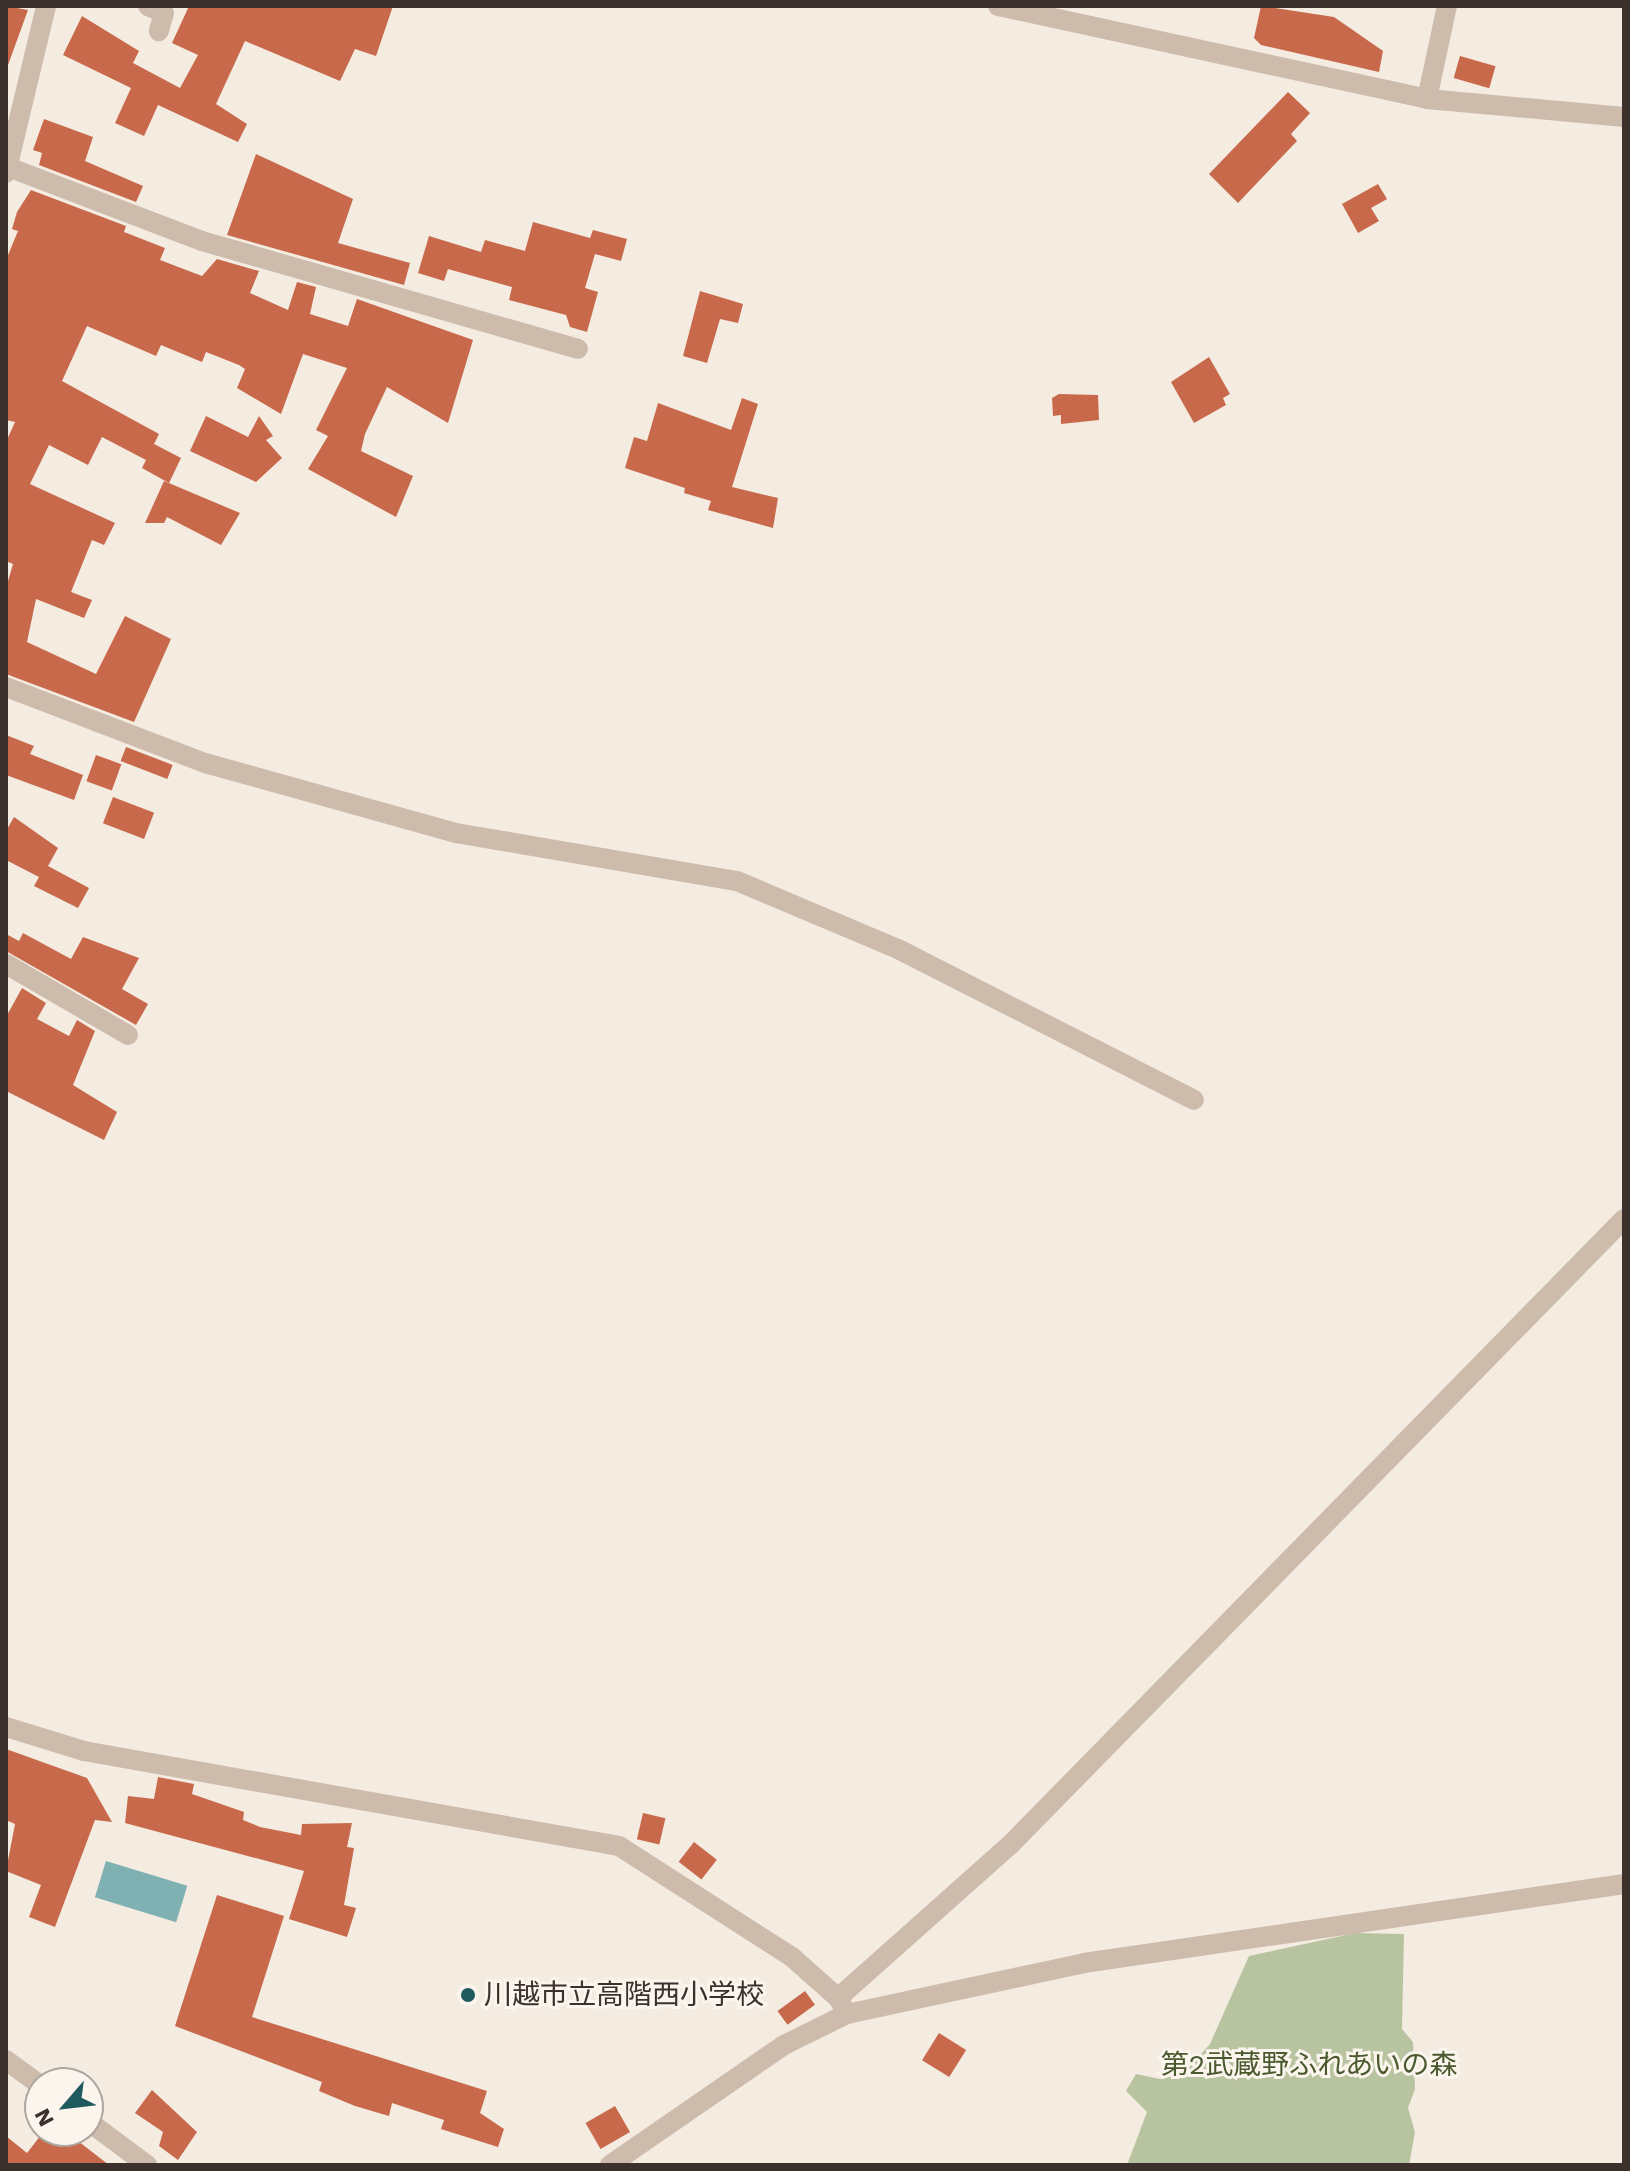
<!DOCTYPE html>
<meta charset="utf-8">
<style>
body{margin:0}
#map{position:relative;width:1630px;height:2171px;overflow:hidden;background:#f4ebe1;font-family:"Work Sans","Noto Sans JP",sans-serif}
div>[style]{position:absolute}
.green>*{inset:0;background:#b8c4a0}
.water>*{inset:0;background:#7fb0b2;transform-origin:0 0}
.building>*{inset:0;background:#c8694b;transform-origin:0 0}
.minor>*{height:20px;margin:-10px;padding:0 10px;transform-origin:10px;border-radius:10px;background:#cdbbac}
.dots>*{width:22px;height:22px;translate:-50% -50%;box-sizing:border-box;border:4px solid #fbf5ee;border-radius:50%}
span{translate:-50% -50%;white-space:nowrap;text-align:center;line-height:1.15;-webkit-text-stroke:6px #fbf5ee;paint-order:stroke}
.poi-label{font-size:28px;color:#3b302b}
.left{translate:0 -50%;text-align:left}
.park-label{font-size:28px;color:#4a5a2e}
.frame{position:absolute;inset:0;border:8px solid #3b302b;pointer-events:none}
.north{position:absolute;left:24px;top:2067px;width:80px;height:80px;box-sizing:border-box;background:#fbf5ee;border:2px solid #aea6a0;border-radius:50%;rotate:242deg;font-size:22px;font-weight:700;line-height:32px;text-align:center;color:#3b302b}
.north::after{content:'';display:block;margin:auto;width:28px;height:36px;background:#1f5a5e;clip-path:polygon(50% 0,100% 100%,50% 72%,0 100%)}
</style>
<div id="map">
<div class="green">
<div style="clip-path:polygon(1355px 1933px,1404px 1934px,1402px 2029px,1413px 2042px,1415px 2089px,1408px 2108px,1415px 2132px,1409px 2165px,1127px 2165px,1147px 2112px,1126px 2091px,1136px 2074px,1160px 2079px,1183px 2074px,1210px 2044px,1249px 1956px)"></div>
</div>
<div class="water">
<div style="left:106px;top:1861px;width:85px;height:38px;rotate:17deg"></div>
</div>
<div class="building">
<div style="clip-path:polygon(6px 6px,28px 10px,8px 65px,6px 65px)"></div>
<div style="clip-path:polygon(189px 6px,393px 6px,376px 56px,355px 49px,340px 81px,245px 41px,216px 104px,247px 124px,238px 142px,158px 105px,144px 136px,115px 123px,131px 88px,63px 55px,82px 16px,139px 51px,133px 63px,180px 88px,198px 55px,172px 43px)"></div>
<div style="clip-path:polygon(1261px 6px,1334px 17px,1383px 51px,1379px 72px,1261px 45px,1254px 38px)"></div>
<div style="left:1460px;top:56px;width:37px;height:23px;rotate:16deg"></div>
<div style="clip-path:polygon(1288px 92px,1310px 113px,1291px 134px,1297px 141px,1238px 203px,1209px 174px)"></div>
<div style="clip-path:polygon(44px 119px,93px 137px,85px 161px,143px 186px,136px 202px,39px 165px,42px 153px,33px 150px)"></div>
<div style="clip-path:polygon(256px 154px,353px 199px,338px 243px,410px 263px,404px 285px,227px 235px)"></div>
<div style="clip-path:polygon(1378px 184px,1387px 199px,1371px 208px,1379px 221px,1358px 233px,1342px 204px)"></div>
<div style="clip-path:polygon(31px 190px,126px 226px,124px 232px,165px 248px,160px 260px,202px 276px,217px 259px,259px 271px,250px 293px,288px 310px,297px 282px,316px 287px,310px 314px,348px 326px,357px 299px,473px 340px,448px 423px,387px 387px,365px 434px,361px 451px,413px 476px,396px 517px,308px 469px,328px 436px,316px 430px,347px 368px,303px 354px,281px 414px,237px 388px,245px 369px,239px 365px,206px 352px,202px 362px,161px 345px,156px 356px,87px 326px,62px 381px,159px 434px,154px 444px,181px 458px,169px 483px,142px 468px,146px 460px,102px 437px,88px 465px,49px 445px,30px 484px,115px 523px,104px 545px,92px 540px,71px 592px,92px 600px,84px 618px,36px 599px,27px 642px,96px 674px,125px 616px,171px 639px,134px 722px,6px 674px,6px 588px,13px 564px,6px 561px,6px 442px,15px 422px,6px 420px,6px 260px,18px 231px,12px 229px,17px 212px)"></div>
<div style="clip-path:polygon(533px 222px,590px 238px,593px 230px,627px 239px,621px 261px,595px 254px,585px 288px,598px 292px,587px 332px,570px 327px,566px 315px,509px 300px,512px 287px,448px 269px,444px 281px,418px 273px,429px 236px,481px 252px,485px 240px,525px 251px)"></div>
<div style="clip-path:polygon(700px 291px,743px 304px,738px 323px,720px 319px,707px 363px,683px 356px)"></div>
<div style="clip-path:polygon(1209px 357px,1230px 394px,1223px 398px,1226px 405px,1194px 423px,1171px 382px)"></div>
<div style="clip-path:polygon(1059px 394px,1098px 395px,1099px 420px,1061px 424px,1061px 415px,1053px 416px,1052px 398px)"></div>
<div style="clip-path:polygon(742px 398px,758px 404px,732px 487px,778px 498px,773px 528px,708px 510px,711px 501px,684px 493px,685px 488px,625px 468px,634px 437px,647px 441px,658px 403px,731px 430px)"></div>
<div style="clip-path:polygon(206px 416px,248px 437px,259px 416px,273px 436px,266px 440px,282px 458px,256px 482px,190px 451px)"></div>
<div style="clip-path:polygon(164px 481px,240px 513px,221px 545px,167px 517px,164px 523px,145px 523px)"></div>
<div style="clip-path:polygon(6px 735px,34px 746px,30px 754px,83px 775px,74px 800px,6px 775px)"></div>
<div style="left:126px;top:747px;width:50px;height:15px;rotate:21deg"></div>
<div style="left:96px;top:755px;width:27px;height:28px;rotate:20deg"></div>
<div style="left:113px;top:797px;width:44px;height:28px;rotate:21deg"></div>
<div style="clip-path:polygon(14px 817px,58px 848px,48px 866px,89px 888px,78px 908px,34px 886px,39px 877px,6px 860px,6px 831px)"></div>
<div style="clip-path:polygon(23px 933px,71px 959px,83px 937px,139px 958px,122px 989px,148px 1004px,136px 1025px,6px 951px,6px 934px,19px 941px)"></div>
<div style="clip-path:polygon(22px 988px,46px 1003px,37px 1019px,69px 1036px,77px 1020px,95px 1031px,73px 1085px,117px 1112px,104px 1140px,6px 1091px,6px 1017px)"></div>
<div style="clip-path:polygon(6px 1749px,87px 1778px,112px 1822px,95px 1820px,55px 1927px,29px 1917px,41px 1885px,6px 1871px,15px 1824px,6px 1820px)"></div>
<div style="clip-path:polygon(158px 1777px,194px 1784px,192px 1794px,244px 1812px,243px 1820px,260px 1827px,301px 1835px,302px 1824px,352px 1823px,347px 1847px,354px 1848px,344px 1905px,356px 1908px,347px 1937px,289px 1919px,304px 1871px,125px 1823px,128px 1796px,154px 1799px)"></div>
<div style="left:643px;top:1813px;width:23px;height:27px;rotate:13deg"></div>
<div style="left:694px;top:1842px;width:29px;height:25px;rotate:38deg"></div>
<div style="clip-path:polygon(217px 1895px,284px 1916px,252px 2017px,487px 2091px,480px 2113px,504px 2129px,498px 2147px,441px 2129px,444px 2120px,392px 2103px,389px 2116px,355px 2106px,319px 2091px,322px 2082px,175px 2026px)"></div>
<div style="left:805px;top:1991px;width:17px;height:34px;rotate:54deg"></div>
<div style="left:939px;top:2033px;width:32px;height:32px;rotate:32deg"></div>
<div style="clip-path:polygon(152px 2090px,197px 2132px,178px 2160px,159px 2146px,163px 2132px,135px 2113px)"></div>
<div style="left:615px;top:2106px;width:30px;height:34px;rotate:60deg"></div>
<div style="clip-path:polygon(44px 2131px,65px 2131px,109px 2165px,6px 2165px,6px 2136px,27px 2153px)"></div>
</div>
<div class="minor">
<div style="left:148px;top:6px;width:17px;rotate:24deg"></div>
<div style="left:164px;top:13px;width:19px;rotate:106deg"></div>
<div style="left:998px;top:6px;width:439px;rotate:12.2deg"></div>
<div style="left:1427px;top:99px;width:198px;rotate:5.2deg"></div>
<div style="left:1427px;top:99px;width:95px;rotate:-77.9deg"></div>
<div style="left:8px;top:167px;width:208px;rotate:20.9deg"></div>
<div style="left:202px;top:241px;width:391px;rotate:16deg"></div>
<div style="left:6px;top:173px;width:172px;rotate:-76.5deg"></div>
<div style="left:6px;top:687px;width:213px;rotate:20.9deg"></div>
<div style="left:205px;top:763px;width:261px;rotate:15.6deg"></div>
<div style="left:456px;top:833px;width:285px;rotate:9.7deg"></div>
<div style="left:737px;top:881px;width:175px;rotate:22.9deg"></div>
<div style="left:898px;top:949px;width:332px;rotate:27deg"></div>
<div style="left:6px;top:964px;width:141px;rotate:30.2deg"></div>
<div style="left:6px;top:1727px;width:82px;rotate:17.1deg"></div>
<div style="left:84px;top:1751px;width:543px;rotate:10.07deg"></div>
<div style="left:619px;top:1846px;width:206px;rotate:32.7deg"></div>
<div style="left:792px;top:1957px;width:62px;rotate:41.7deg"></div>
<div style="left:847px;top:2014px;width:18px;rotate:-119deg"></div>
<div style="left:838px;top:1998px;width:232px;rotate:-41.7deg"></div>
<div style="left:1011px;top:1844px;width:875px;rotate:-45.56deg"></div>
<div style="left:6px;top:2060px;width:42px;rotate:36.3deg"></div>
<div style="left:88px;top:2121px;width:74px;rotate:36.7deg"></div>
<div style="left:610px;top:2165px;width:211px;rotate:-34.6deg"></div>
<div style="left:784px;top:2045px;width:70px;rotate:-26.2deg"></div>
<div style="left:847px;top:2014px;width:242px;rotate:-12.1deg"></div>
<div style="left:1084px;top:1963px;width:546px;rotate:-8.32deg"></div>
</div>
<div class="dots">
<div style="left:468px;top:1995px;background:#1f5a5e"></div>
</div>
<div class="poi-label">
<span class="left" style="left:484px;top:1995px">川越市立高階西小学校</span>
</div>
<div class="park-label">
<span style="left:1309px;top:2065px">第2武蔵野ふれあいの森</span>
</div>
<div class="frame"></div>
<div class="north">N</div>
</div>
